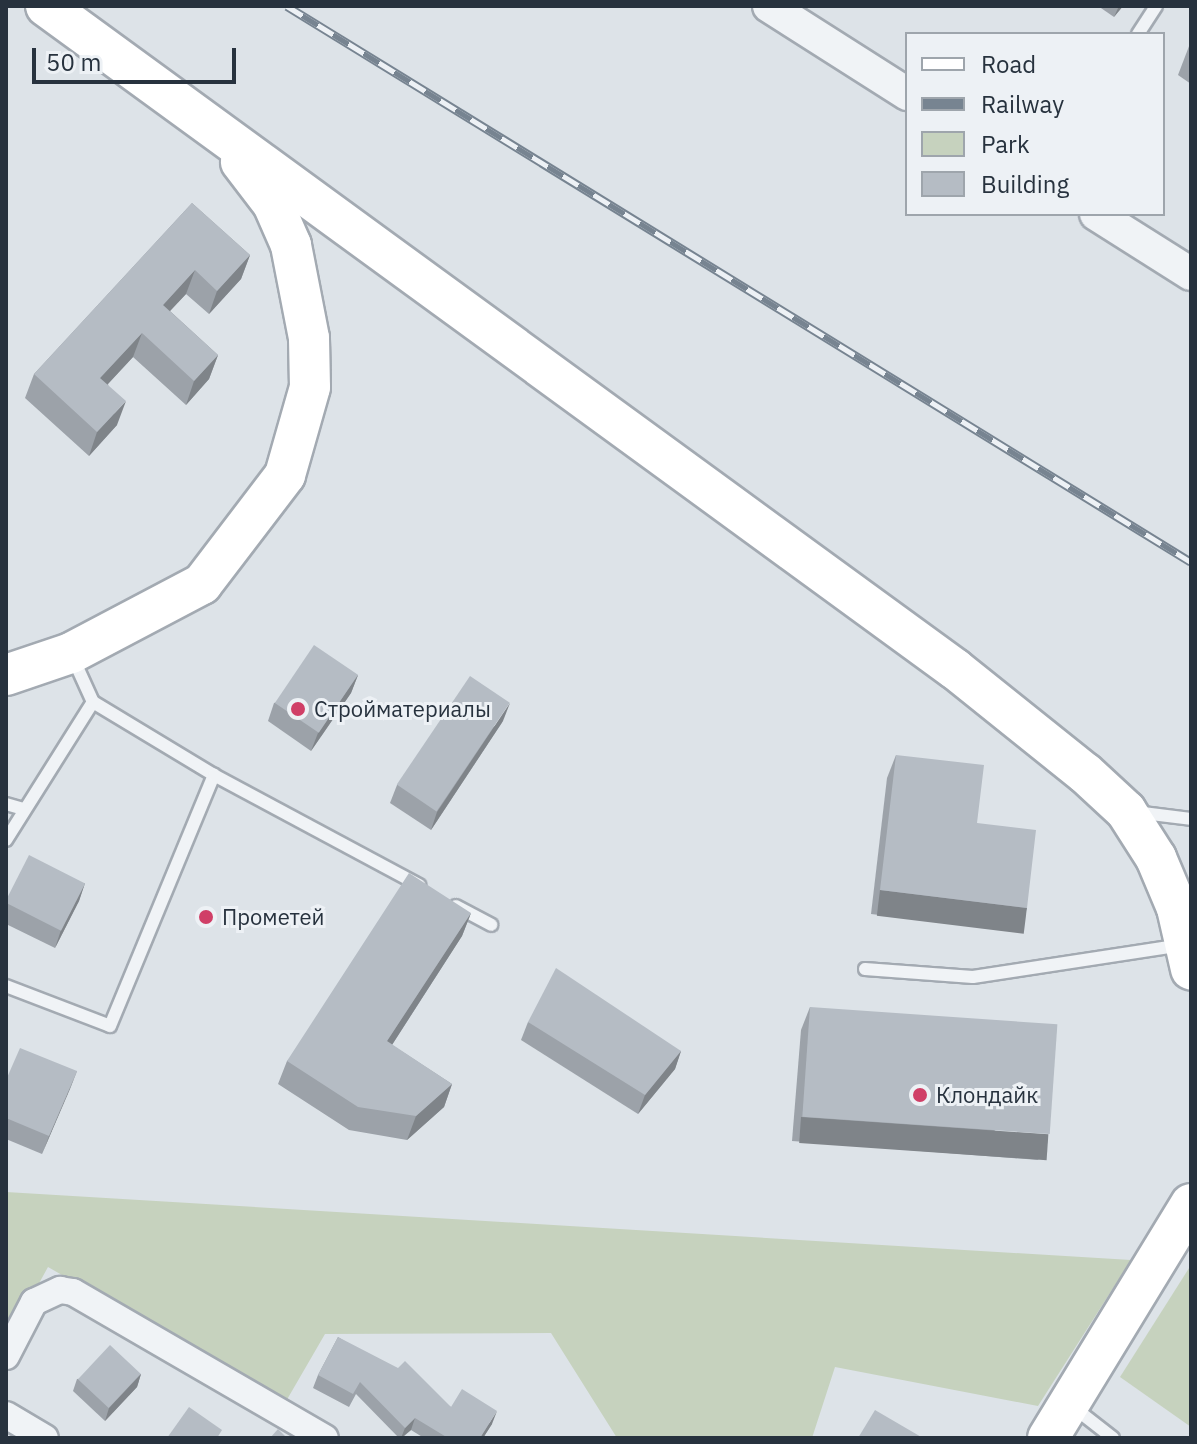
<!DOCTYPE html>
<meta charset="utf-8">
<style>
body{margin:0}
#map{position:relative;width:1197px;height:1444px;overflow:hidden;background:#dde3e8;font-family:"IBM Plex Sans",sans-serif}
div>[style]{position:absolute}
.green>*{inset:0;background:#c6d2be}
.roads{filter:drop-shadow(2px 0 #a3aab2) drop-shadow(-2px 0 #a3aab2) drop-shadow(0 2px #a3aab2) drop-shadow(0 -2px #a3aab2)}
.service>*{height:12px;margin:-6px;padding:0 6px;transform-origin:6px;border-radius:6px;background:#f0f3f6}
.minor>*{height:26px;margin:-13px;padding:0 13px;transform-origin:13px;border-radius:13px;background:#f0f3f6}
.tertiary>*{height:32px;margin:-16px;padding:0 16px;transform-origin:16px;border-radius:16px;background:#f0f3f6}
.primary>*{height:40px;margin:-20px;padding:0 20px;transform-origin:20px;border-radius:20px;background:#fff}
.rail>*{height:9px;margin-top:-4.5px;transform-origin:0;background:repeating-linear-gradient(90deg,#edf1f5 0 18px,#778491 0 36px);box-sizing:border-box;border-block:2px solid #778491}
.wall>*{inset:0;background:#9ca2a9}
.shaded-wall>*{inset:0;background:#7f8489;transform-origin:0 0}
.building>*{inset:0;background:#b5bcc4;transform-origin:0 0}
.dots>*{width:22px;height:22px;translate:-50% -50%;box-sizing:border-box;border:4px solid #edf1f5;border-radius:50%}
span{translate:-50% -50%;white-space:nowrap;text-align:center;line-height:1.15;-webkit-text-stroke:6px #edf1f5;paint-order:stroke}
.poi-label{font-size:22px;color:#27323e}
.left{translate:0 -50%;text-align:left}
.frame{position:absolute;inset:0;border:8px solid #27323e;pointer-events:none}
.legend{position:absolute;left:905px;top:32px;width:260px;height:184px;box-sizing:border-box;background:#edf1f5;border:2px solid #9ea5ac;margin:0;padding:10px 14px;list-style:none;font-size:24px;color:#27323e}
.legend li{display:flex;align-items:center;gap:16px;height:40px}
.legend b{width:40px;border:2px solid #9ea5ac}
.scale{position:absolute;left:32px;top:48px;width:204px;height:36px;box-sizing:border-box;border:4px solid #27323e;border-top:0;padding-left:10px;font-size:24px;line-height:28px;white-space:nowrap;color:#27323e;-webkit-text-stroke:6px #edf1f5;paint-order:stroke}
</style>
<div id="map">
<div class="green">
<div style="clip-path:polygon(6px 1192px,1131px 1260px,1038px 1406px,835px 1367px,812px 1438px,617px 1438px,551px 1333px,325px 1334px,285px 1403px,48px 1267px,6px 1343px)"></div>
<div style="clip-path:polygon(1191px 1265px,1191px 1427px,1120px 1377px)"></div>
</div>
<div class="roads">
<div class="service">
<div style="left:1138px;top:34px;width:33px;rotate:-57deg"></div>
<div style="left:73px;top:658px;width:48px;rotate:65.6deg"></div>
<div style="left:93px;top:702px;width:141px;rotate:31.1deg"></div>
<div style="left:6px;top:804px;width:19px;rotate:16deg"></div>
<div style="left:1135px;top:812px;width:56px;rotate:7.1deg"></div>
<div style="left:6px;top:840px;width:163px;rotate:-57.8deg"></div>
<div style="left:456px;top:906px;width:40px;rotate:28deg"></div>
<div style="left:865px;top:969px;width:108px;rotate:4.2deg"></div>
<div style="left:973px;top:977px;width:210px;rotate:-8.7deg"></div>
<div style="left:6px;top:986px;width:111px;rotate:21deg"></div>
<div style="left:110px;top:1026px;width:272px;rotate:-67.5deg"></div>
<div style="left:214px;top:775px;width:233px;rotate:28.2deg"></div>
<div style="left:1072px;top:1406px;width:52px;rotate:38deg"></div>
</div>
<div class="minor">
<div style="left:6px;top:1356px;width:61px;rotate:-62.6deg"></div>
<div style="left:34px;top:1302px;width:29px;rotate:-25deg"></div>
<div style="left:60px;top:1290px;width:13px;rotate:9deg"></div>
<div style="left:73px;top:1292px;width:291px;rotate:30.1deg"></div>
<div style="left:6px;top:1415px;width:45px;rotate:30.5deg"></div>
</div>
<div class="tertiary">
<div style="left:769px;top:6px;width:164px;rotate:32.5deg"></div>
<div style="left:1096px;top:214px;width:112px;rotate:32.3deg"></div>
</div>
<div class="primary">
<div style="left:46px;top:6px;width:1125px;rotate:36.11deg"></div>
<div style="left:955px;top:669px;width:166px;rotate:38.7deg"></div>
<div style="left:1085px;top:773px;width:56px;rotate:42.8deg"></div>
<div style="left:1126px;top:811px;width:56px;rotate:57.4deg"></div>
<div style="left:1156px;top:858px;width:54px;rotate:67.2deg"></div>
<div style="left:1177px;top:908px;width:63px;rotate:77.1deg"></div>
<div style="left:6px;top:675px;width:69px;rotate:-18.7deg"></div>
<div style="left:71px;top:653px;width:148px;rotate:-27.8deg"></div>
<div style="left:202px;top:584px;width:137px;rotate:-52.7deg"></div>
<div style="left:285px;top:475px;width:91px;rotate:-74.1deg"></div>
<div style="left:310px;top:387px;width:49px;rotate:-91.2deg"></div>
<div style="left:309px;top:338px;width:95px;rotate:-101deg"></div>
<div style="left:291px;top:245px;width:45px;rotate:-113.7deg"></div>
<div style="left:273px;top:204px;width:53px;rotate:-127.3deg"></div>
<div style="left:1048px;top:1438px;width:274px;rotate:-58.6deg"></div>
</div>
</div>
<div class="rail">
<div style="left:287px;top:6px;width:1061px;rotate:31.59deg"></div>
</div>
<div class="wall">
<div style="clip-path:polygon(1098px 6px,1123px 6px,1114px 17px)"></div>
<div style="clip-path:polygon(1191px 41px,1191px 84px,1178px 75px)"></div>
<div style="clip-path:polygon(192px 203px,250px 255px,241px 279px,209px 314px,186px 294px,170px 311px,218px 355px,209px 379px,186px 405px,133px 357px,108px 384px,117px 425px,89px 456px,25px 398px,34px 374px)"></div>
<div style="clip-path:polygon(358px 675px,351px 693px,311px 751px,268px 721px,274px 703px)"></div>
<div style="clip-path:polygon(503px 721px,431px 830px,390px 803px,397px 785px)"></div>
<div style="clip-path:polygon(896px 755px,977px 823px,1027px 908px,1018px 932px,871px 914px,887px 778px)"></div>
<div style="clip-path:polygon(85px 883px,79px 901px,55px 948px,6px 924px,6px 902px)"></div>
<div style="clip-path:polygon(471px 913px,462px 936px,392px 1045px,452px 1084px,444px 1107px,407px 1140px,349px 1130px,278px 1084px,287px 1061px)"></div>
<div style="clip-path:polygon(810px 1007px,1039px 1160px,792px 1141px,801px 1030px)"></div>
<div style="clip-path:polygon(528px 1022px,681px 1051px,675px 1069px,638px 1114px,521px 1040px)"></div>
<div style="clip-path:polygon(77px 1071px,42px 1154px,6px 1139px,6px 1080px)"></div>
<div style="clip-path:polygon(338px 1337px,451px 1407px,492px 1424px,483px 1438px,424px 1438px,411px 1430px,402px 1438px,399px 1438px,356px 1394px,349px 1407px,313px 1388px,318px 1375px)"></div>
<div style="clip-path:polygon(141px 1374px,137px 1387px,105px 1421px,73px 1391px,77px 1379px)"></div>
</div>
<div class="shaded-wall">
<div style="clip-path:polygon(1119px 6px,1123px 6px,1114px 17px)"></div>
<div style="clip-path:polygon(250px 255px,241px 279px,209px 314px,217px 291px)"></div>
<div style="clip-path:polygon(195px 270px,186px 294px,154px 328px,163px 305px)"></div>
<div style="clip-path:polygon(142px 333px,133px 357px,92px 401px,100px 378px)"></div>
<div style="clip-path:polygon(218px 355px,209px 379px,186px 405px,194px 381px)"></div>
<div style="clip-path:polygon(126px 401px,117px 425px,89px 456px,97px 432px)"></div>
<div style="clip-path:polygon(358px 675px,351px 693px,311px 751px,318px 733px)"></div>
<div style="clip-path:polygon(510px 703px,503px 721px,431px 830px,437px 812px)"></div>
<div style="clip-path:polygon(85px 883px,79px 901px,55px 948px,61px 930px)"></div>
<div style="left:880px;top:890px;width:148px;height:26px;rotate:7deg"></div>
<div style="clip-path:polygon(471px 913px,462px 936px,379px 1065px,387px 1041px)"></div>
<div style="clip-path:polygon(681px 1051px,675px 1069px,638px 1114px,645px 1095px)"></div>
<div style="clip-path:polygon(77px 1071px,70px 1089px,42px 1154px,49px 1136px)"></div>
<div style="clip-path:polygon(452px 1084px,444px 1107px,407px 1140px,416px 1116px)"></div>
<div style="left:801px;top:1117px;width:248px;height:26px;rotate:4deg"></div>
<div style="clip-path:polygon(141px 1374px,137px 1387px,105px 1421px,109px 1408px)"></div>
<div style="clip-path:polygon(497px 1411px,492px 1424px,483px 1438px,480px 1438px)"></div>
<div style="clip-path:polygon(415px 1418px,411px 1430px,401px 1438px,405px 1428px)"></div>
</div>
<div class="building">
<div style="clip-path:polygon(192px 203px,250px 255px,217px 291px,195px 270px,163px 305px,218px 355px,194px 381px,142px 333px,100px 378px,126px 401px,97px 432px,34px 374px)"></div>
<div style="left:314px;top:645px;width:53px;height:70px;rotate:34deg"></div>
<div style="left:470px;top:676px;width:48px;height:131px;rotate:34deg"></div>
<div style="clip-path:polygon(896px 755px,984px 765px,977px 823px,1036px 830px,1027px 908px,880px 890px)"></div>
<div style="left:29px;top:855px;width:63px;height:53px;rotate:27deg"></div>
<div style="clip-path:polygon(409px 873px,471px 913px,387px 1041px,452px 1084px,416px 1116px,358px 1107px,287px 1061px)"></div>
<div style="clip-path:polygon(556px 968px,681px 1051px,645px 1095px,528px 1022px)"></div>
<div style="left:810px;top:1007px;width:248px;height:110px;rotate:4deg"></div>
<div style="clip-path:polygon(20px 1048px,77px 1071px,49px 1136px,6px 1118px,6px 1080px)"></div>
<div style="clip-path:polygon(338px 1337px,398px 1368px,405px 1361px,451px 1407px,462px 1389px,497px 1411px,480px 1438px,448px 1438px,415px 1418px,405px 1428px,360px 1382px,353px 1394px,318px 1375px)"></div>
<div style="left:110px;top:1345px;width:42px;height:47px;rotate:43deg"></div>
<div style="clip-path:polygon(189px 1407px,222px 1430px,217px 1438px,167px 1438px)"></div>
<div style="clip-path:polygon(875px 1410px,923px 1438px,858px 1438px)"></div>
<div style="clip-path:polygon(278px 1429px,287px 1438px,270px 1438px)"></div>
</div>
<div class="dots">
<div style="left:298px;top:709px;background:#d03f67"></div>
<div style="left:206px;top:917px;background:#d03f67"></div>
<div style="left:920px;top:1095px;background:#d03f67"></div>
</div>
<div class="poi-label">
<span class="left" style="left:314px;top:709px">Стройматериалы</span>
<span class="left" style="left:222px;top:917px">Прометей</span>
<span class="left" style="left:936px;top:1095px">Клондайк</span>
</div>
<div class="frame"></div>
<ul class="legend">
<li><b style="height:10px;background:#fff"></b>Road</li>
<li><b style="height:10px;background:#778491"></b>Railway</li>
<li><b style="height:22px;background:#c6d2be"></b>Park</li>
<li><b style="height:22px;background:#b5bcc4"></b>Building</li>
</ul>
<div class="scale">50 m</div>
</div>
